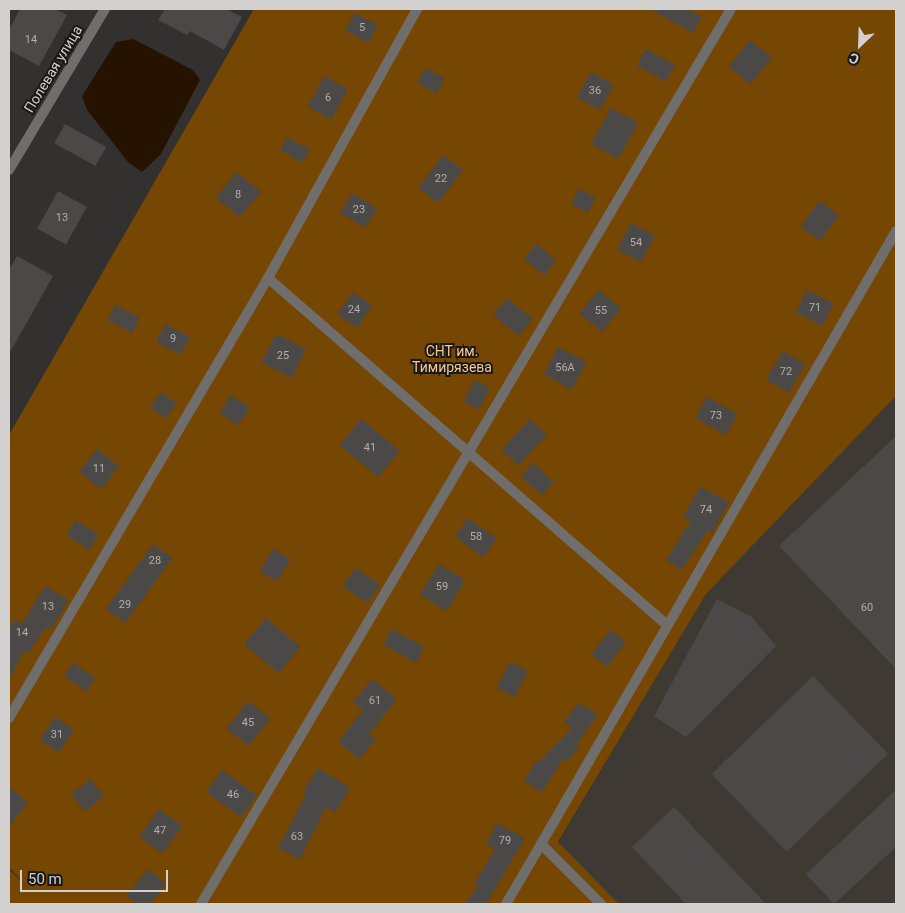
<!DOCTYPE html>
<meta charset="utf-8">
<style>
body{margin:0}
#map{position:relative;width:905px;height:913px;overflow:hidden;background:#33312f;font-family:Roboto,sans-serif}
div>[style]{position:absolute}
.built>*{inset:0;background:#3f3933}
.green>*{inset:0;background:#754702}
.water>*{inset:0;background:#251300}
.building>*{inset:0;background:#4b4947;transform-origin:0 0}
.lane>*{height:10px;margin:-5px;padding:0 5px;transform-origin:5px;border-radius:5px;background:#6f6e6d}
.street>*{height:10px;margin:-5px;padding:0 5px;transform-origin:5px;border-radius:5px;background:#6f6e6d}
span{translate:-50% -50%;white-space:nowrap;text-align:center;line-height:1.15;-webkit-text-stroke:4px #1a1918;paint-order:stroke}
.number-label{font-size:11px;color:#b0afae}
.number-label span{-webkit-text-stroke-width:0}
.street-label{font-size:14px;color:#d2d1d0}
.park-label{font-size:14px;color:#f6c693}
.frame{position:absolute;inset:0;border:10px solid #d2d1d0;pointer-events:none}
.north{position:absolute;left:835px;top:20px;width:50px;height:50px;-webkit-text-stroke:4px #1a1918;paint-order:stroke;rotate:204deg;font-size:14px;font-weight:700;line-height:20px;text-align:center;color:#d2d1d0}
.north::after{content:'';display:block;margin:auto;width:18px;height:22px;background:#d2d1d0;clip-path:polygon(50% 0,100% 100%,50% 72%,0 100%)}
.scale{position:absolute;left:20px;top:870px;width:148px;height:22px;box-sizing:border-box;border:2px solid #d2d1d0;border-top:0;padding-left:6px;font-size:15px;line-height:18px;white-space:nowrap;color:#d2d1d0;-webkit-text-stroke:4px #1a1918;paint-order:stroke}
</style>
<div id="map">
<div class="built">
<div style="clip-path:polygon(896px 396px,896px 904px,619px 904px,558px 843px,706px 594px)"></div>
</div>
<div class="green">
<div style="clip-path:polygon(254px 9px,896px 9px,896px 396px,706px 594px,558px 842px,619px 904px,9px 904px,9px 869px,30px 890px,9px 867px,9px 435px)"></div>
</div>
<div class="water">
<div style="clip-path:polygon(133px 39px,193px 70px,200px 80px,161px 154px,142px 172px,128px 162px,87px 110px,82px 96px,116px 42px)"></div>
</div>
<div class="building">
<div style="clip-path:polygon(20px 9px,55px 9px,67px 15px,39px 66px,9px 50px,9px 30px)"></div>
<div style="clip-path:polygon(165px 9px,226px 9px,242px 17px,224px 50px,190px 31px,187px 35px,158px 20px)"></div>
<div style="clip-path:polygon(650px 9px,687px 9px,702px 17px,693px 33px)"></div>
<div style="left:355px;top:13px;width:26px;height:20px;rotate:29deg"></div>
<div style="left:750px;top:40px;width:28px;height:34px;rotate:39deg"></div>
<div style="left:646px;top:49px;width:33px;height:19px;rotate:29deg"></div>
<div style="left:425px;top:68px;width:22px;height:17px;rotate:27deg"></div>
<div style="left:591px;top:72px;width:26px;height:29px;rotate:29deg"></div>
<div style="left:324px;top:76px;width:27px;height:35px;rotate:28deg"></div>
<div style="left:611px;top:108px;width:31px;height:41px;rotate:29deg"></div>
<div style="left:65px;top:124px;width:47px;height:22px;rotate:29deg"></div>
<div style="left:287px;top:137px;width:26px;height:15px;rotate:28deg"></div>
<div style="left:443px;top:155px;width:25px;height:41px;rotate:37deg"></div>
<div style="left:237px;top:172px;width:31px;height:33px;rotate:40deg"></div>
<div style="left:579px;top:189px;width:19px;height:17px;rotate:28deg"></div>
<div style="left:58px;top:191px;width:33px;height:43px;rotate:29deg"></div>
<div style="left:352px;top:193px;width:29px;height:23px;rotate:31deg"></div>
<div style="left:819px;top:201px;width:24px;height:32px;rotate:35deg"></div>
<div style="left:631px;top:223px;width:27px;height:30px;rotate:28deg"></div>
<div style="left:536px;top:244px;width:26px;height:19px;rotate:39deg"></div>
<div style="clip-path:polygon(17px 256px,53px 276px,9px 354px,9px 270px)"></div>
<div style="left:598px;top:290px;width:29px;height:30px;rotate:38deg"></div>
<div style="left:807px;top:290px;width:30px;height:25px;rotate:27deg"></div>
<div style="left:352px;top:292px;width:24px;height:27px;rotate:33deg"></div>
<div style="left:507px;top:298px;width:33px;height:22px;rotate:39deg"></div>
<div style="left:115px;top:305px;width:28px;height:17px;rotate:27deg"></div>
<div style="left:165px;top:324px;width:28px;height:20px;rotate:27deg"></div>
<div style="left:276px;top:334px;width:34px;height:32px;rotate:27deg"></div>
<div style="left:558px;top:347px;width:32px;height:31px;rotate:28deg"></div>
<div style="left:783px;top:351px;width:26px;height:33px;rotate:31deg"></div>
<div style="left:475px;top:380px;width:17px;height:24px;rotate:28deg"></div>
<div style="left:161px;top:392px;width:19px;height:19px;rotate:35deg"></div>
<div style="left:231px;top:395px;width:23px;height:21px;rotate:34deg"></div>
<div style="left:707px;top:397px;width:35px;height:24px;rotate:29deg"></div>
<div style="left:361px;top:419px;width:50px;height:34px;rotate:39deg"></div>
<div style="left:530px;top:419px;width:23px;height:42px;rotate:43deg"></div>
<div style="clip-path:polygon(896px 436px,896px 669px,779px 546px)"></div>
<div style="left:97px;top:449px;width:28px;height:29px;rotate:38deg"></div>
<div style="left:533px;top:463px;width:28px;height:18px;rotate:42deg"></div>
<div style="clip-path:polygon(700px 487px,729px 502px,712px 533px,708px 530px,682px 570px,666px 560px,691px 521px,683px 517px)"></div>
<div style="left:468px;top:518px;width:35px;height:23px;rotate:35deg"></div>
<div style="left:76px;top:520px;width:27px;height:18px;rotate:33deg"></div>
<div style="left:153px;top:544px;width:24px;height:80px;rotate:36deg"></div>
<div style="left:273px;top:549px;width:20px;height:26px;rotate:30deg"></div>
<div style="left:439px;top:564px;width:31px;height:36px;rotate:32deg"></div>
<div style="left:355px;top:568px;width:30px;height:22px;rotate:34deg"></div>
<div style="clip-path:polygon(45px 586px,69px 600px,51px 629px,47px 626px,28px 653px,24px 651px,9px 680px,9px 629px,15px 619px,22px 624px)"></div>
<div style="clip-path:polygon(717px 599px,752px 617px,776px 646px,686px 737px,654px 716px)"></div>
<div style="left:266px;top:618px;width:45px;height:34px;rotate:40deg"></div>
<div style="left:392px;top:629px;width:37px;height:18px;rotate:29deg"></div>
<div style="left:610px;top:630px;width:20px;height:31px;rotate:37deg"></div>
<div style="left:510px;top:662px;width:20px;height:29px;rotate:27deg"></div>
<div style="left:73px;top:663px;width:27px;height:16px;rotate:34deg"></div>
<div style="left:813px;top:676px;width:108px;height:141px;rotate:46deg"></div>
<div style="clip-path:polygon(372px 679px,397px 699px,369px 734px,376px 739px,359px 759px,338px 742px,363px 710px,353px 702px)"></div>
<div style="left:248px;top:701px;width:28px;height:35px;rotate:38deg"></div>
<div style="clip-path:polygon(578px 703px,598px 714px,576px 745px,579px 748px,566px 762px,563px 759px,542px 792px,524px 781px,536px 761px,539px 762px,572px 728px,564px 722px)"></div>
<div style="left:55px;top:717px;width:23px;height:27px;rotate:34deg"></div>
<div style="clip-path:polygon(318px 768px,350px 788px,335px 813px,326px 807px,300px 859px,278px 848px,306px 794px,303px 792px)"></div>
<div style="left:222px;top:770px;width:43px;height:27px;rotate:36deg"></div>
<div style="left:90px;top:779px;width:22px;height:24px;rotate:51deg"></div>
<div style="clip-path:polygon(9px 787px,28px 802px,9px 827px)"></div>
<div style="clip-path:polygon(896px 790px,896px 847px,834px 904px,806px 874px)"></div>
<div style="clip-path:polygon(674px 807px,766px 904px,686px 904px,632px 847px)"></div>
<div style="left:159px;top:809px;width:29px;height:34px;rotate:36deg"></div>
<div style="clip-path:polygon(497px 823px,525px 838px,486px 904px,465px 904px,478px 886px,474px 884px,495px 849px,486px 844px)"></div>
<div style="clip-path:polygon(148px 869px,166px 884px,150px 904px,137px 904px,126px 896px)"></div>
</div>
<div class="lane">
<div style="left:9px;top:718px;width:511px;rotate:-59.52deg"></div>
<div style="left:268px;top:278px;width:308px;rotate:-61deg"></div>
<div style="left:201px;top:904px;width:1040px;rotate:-59.37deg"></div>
<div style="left:506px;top:904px;width:69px;rotate:-59.7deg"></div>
</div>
<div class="street">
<div style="left:9px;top:170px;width:187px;rotate:-59.2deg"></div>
<div style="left:268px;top:278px;width:529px;rotate:41.01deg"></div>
<div style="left:601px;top:904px;width:85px;rotate:-135deg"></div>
<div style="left:541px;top:844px;width:708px;rotate:-59.92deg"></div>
</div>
<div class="number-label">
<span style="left:362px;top:28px">5</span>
<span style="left:31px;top:40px">14</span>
<span style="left:595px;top:91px">36</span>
<span style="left:328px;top:98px">6</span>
<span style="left:441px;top:179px">22</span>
<span style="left:238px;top:195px">8</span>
<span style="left:359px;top:210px">23</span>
<span style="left:62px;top:218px">13</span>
<span style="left:636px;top:243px">54</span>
<span style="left:815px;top:308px">71</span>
<span style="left:354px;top:310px">24</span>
<span style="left:601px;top:311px">55</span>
<span style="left:173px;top:339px">9</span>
<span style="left:283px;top:356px">25</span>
<span style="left:565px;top:368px">56А</span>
<span style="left:786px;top:372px">72</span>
<span style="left:716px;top:416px">73</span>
<span style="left:370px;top:448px">41</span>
<span style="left:99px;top:469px">11</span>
<span style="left:706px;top:510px">74</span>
<span style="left:476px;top:537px">58</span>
<span style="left:155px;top:561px">28</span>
<span style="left:442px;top:587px">59</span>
<span style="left:125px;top:605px">29</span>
<span style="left:48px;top:607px">13</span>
<span style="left:867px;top:608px">60</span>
<span style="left:22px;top:633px">14</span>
<span style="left:375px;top:701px">61</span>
<span style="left:248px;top:723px">45</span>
<span style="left:57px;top:735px">31</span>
<span style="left:233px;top:795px">46</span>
<span style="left:160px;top:831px">47</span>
<span style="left:297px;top:837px">63</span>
<span style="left:505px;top:841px">79</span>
</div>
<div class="street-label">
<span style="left:53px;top:69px;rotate:-59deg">Полевая улица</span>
</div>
<div class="park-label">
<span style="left:452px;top:359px">СНТ им.<br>Тимирязева</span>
</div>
<div class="frame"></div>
<div class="north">С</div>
<div class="scale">50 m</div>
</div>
